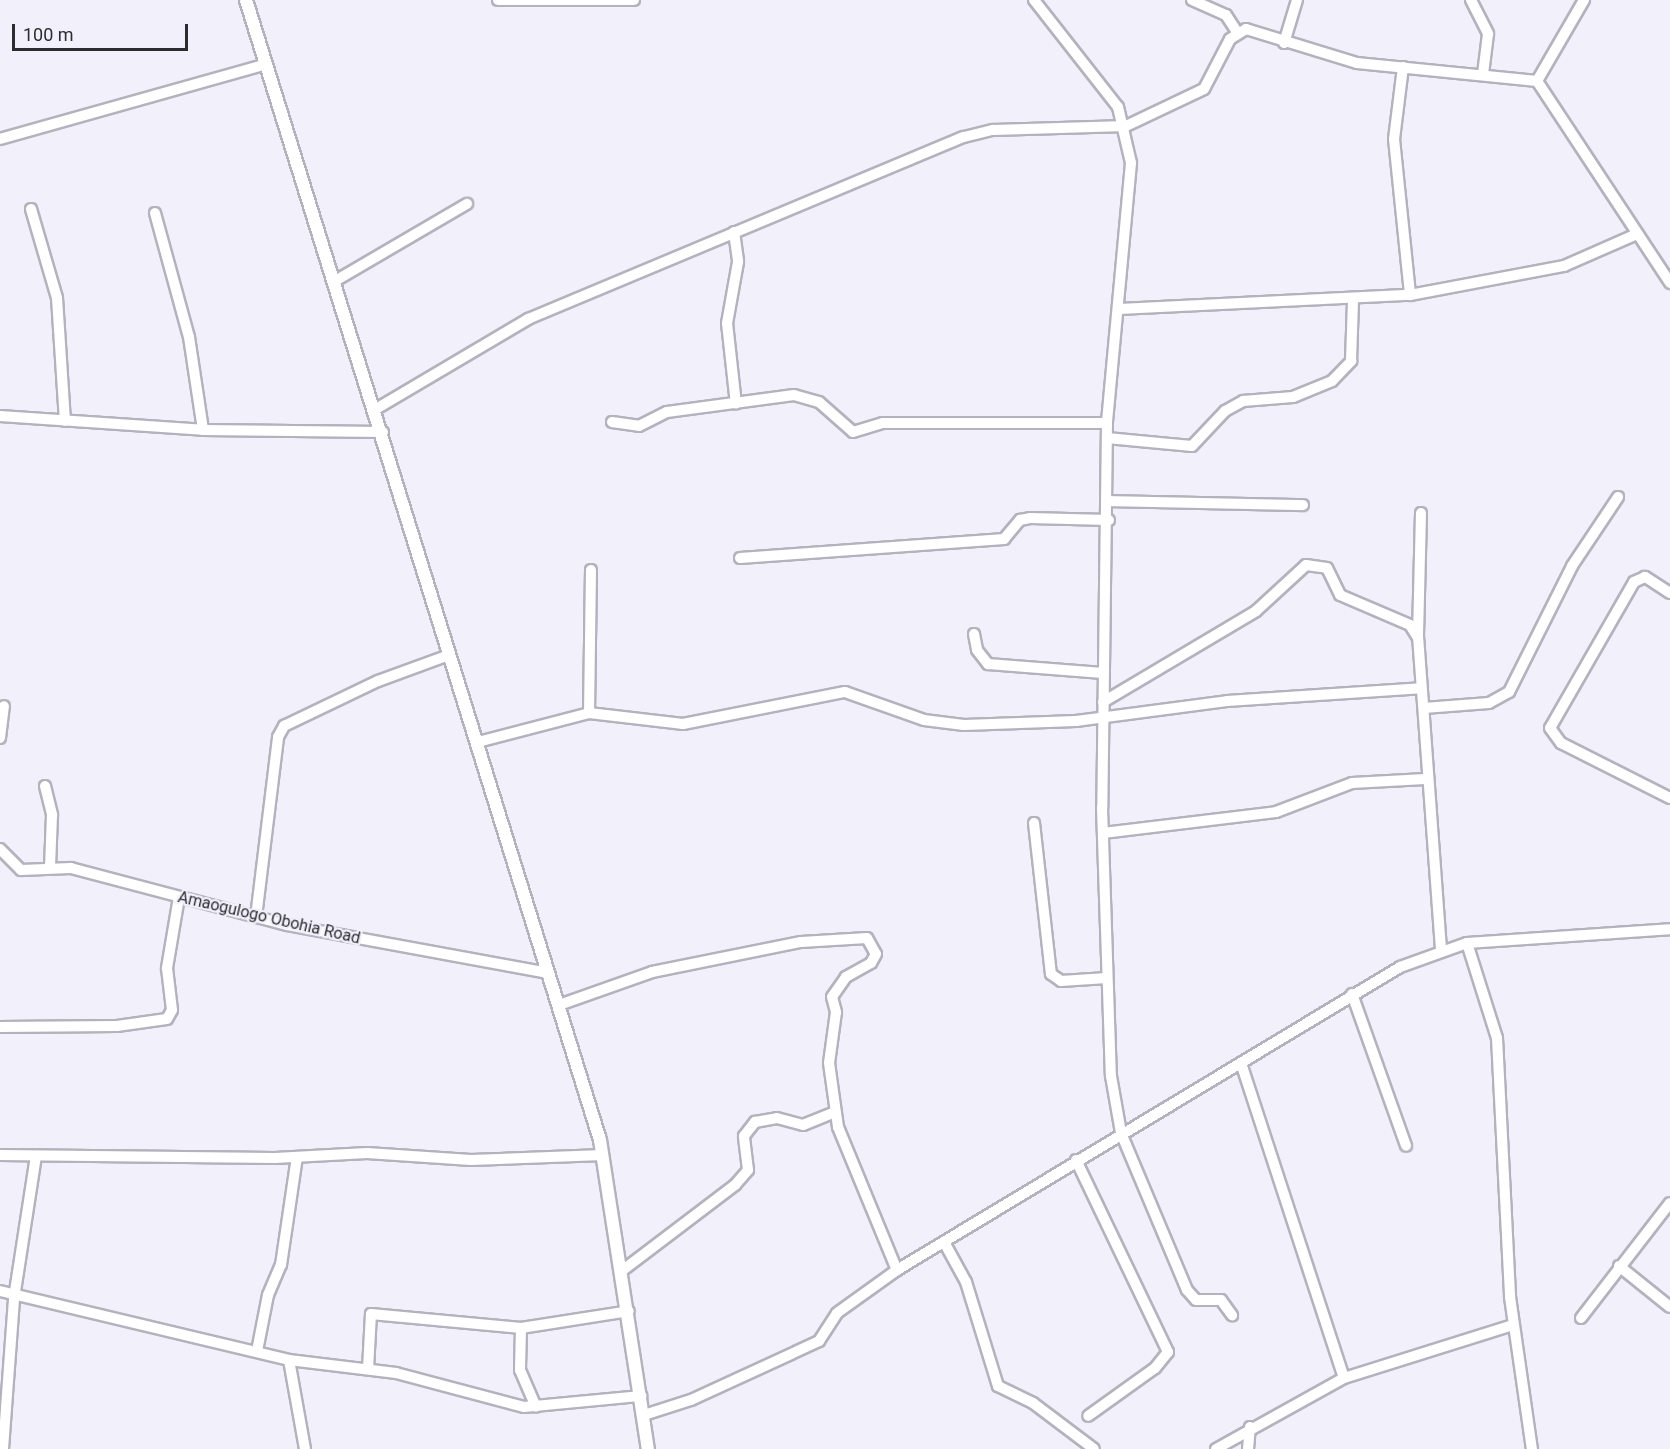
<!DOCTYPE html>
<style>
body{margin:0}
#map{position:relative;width:1670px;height:1449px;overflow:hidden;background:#f1f0fb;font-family:Roboto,sans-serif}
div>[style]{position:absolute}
.roads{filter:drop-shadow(2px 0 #b3b2bd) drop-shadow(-2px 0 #b3b2bd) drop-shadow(0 2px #b3b2bd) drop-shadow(0 -2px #b3b2bd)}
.minor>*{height:10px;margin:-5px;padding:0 5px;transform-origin:5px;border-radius:5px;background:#fff}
.tertiary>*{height:12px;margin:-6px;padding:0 6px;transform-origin:6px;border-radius:6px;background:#fff}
span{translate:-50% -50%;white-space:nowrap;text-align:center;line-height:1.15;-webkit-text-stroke:4.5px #f1f0fb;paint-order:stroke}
.street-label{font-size:16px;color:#2c2c30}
.scale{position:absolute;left:12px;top:24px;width:176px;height:27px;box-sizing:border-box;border:3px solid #2c2c30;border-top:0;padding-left:8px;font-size:18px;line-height:21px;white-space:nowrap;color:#2c2c30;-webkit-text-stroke:4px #f1f0fb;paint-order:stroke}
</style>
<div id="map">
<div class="roads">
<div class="minor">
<div style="left:498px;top:0;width:136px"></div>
<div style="left:1034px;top:0;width:136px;rotate:51.9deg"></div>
<div style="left:1118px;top:107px;width:57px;rotate:76.9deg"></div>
<div style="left:1131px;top:163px;width:261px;rotate:95.3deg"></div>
<div style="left:1107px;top:423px;width:385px;rotate:90.7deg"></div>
<div style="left:1102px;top:808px;width:268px;rotate:88.1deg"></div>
<div style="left:1111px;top:1076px;width:58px;rotate:80deg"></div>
<div style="left:1121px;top:1133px;width:170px;rotate:67.2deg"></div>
<div style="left:1187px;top:1290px;width:13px;rotate:48deg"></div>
<div style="left:1196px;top:1300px;width:25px"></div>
<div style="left:1221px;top:1300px;width:19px;rotate:54deg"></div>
<div style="left:1192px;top:0;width:37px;rotate:24deg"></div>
<div style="left:1226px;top:15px;width:20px;rotate:57deg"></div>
<div style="left:1471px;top:0;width:38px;rotate:63deg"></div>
<div style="left:1488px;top:34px;width:40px;rotate:97.1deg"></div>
<div style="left:1284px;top:43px;width:45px;rotate:-73.2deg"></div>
<div style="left:1403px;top:67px;width:73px;rotate:97.1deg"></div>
<div style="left:1394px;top:139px;width:157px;rotate:84.1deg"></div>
<div style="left:1537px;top:81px;width:94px;rotate:-59.9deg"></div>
<div style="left:0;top:139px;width:276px;rotate:-15.7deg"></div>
<div style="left:31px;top:209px;width:93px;rotate:73.7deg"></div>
<div style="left:57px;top:298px;width:123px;rotate:86.3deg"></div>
<div style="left:155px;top:213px;width:129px;rotate:74.7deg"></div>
<div style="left:189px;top:337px;width:94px;rotate:81.4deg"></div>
<div style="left:734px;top:232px;width:30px;rotate:82deg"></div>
<div style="left:738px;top:262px;width:62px;rotate:100.2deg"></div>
<div style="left:727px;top:323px;width:81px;rotate:83.7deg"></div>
<div style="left:335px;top:281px;width:153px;rotate:-30.3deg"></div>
<div style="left:1119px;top:309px;width:291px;rotate:-2.8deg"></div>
<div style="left:1410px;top:295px;width:157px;rotate:-10.7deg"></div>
<div style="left:1564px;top:266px;width:80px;rotate:-23.7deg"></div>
<div style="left:376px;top:409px;width:177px;rotate:-30.6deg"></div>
<div style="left:528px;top:319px;width:472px;rotate:-22.7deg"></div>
<div style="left:964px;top:137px;width:30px;rotate:-14deg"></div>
<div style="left:993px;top:130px;width:133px;rotate:-1.7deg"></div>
<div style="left:1126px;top:126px;width:86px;rotate:-25.4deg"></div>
<div style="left:1204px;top:89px;width:56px;rotate:-62.5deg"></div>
<div style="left:1230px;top:39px;width:19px;rotate:-32deg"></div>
<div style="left:1246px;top:29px;width:116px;rotate:17deg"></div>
<div style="left:1357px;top:63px;width:181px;rotate:5.7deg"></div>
<div style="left:1537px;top:81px;width:242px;rotate:56.6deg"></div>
<div style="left:0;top:416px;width:203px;rotate:3.9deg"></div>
<div style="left:203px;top:430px;width:180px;rotate:0.6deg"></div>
<div style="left:612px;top:422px;width:27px;rotate:8deg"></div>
<div style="left:639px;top:426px;width:31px;rotate:-27deg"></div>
<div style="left:667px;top:412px;width:128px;rotate:-7.6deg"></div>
<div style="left:794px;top:395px;width:26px;rotate:16deg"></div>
<div style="left:819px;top:402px;width:45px;rotate:41.4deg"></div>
<div style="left:853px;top:432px;width:31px;rotate:-17deg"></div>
<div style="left:883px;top:423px;width:224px"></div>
<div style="left:1107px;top:438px;width:85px;rotate:5.4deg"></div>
<div style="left:1192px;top:446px;width:48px;rotate:-46.7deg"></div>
<div style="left:1225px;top:411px;width:21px;rotate:-29deg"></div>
<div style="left:1243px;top:401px;width:50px;rotate:-4.6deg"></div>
<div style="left:1293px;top:397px;width:42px;rotate:-22.3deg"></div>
<div style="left:1332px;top:381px;width:28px;rotate:-46deg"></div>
<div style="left:1351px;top:361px;width:61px;rotate:-88.1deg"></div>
<div style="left:1110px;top:501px;width:193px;rotate:1.2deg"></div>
<div style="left:1421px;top:513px;width:123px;rotate:91.4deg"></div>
<div style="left:1418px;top:636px;width:314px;rotate:85.8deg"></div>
<div style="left:740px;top:558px;width:265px;rotate:-4.1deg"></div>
<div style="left:1004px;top:539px;width:25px;rotate:-50deg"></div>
<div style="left:1020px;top:520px;width:10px;rotate:-11deg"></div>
<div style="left:1030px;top:518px;width:79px;rotate:1.5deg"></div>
<div style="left:1670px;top:593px;width:30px;rotate:-147deg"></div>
<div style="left:1645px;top:577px;width:12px;rotate:156deg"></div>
<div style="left:1634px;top:582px;width:168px;rotate:119.9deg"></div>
<div style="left:1550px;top:728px;width:19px;rotate:54deg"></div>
<div style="left:1561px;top:743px;width:122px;rotate:26.8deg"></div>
<div style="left:974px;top:634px;width:16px;rotate:79deg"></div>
<div style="left:977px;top:650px;width:18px;rotate:52deg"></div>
<div style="left:988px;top:664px;width:115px;rotate:4.5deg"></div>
<div style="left:1103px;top:702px;width:178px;rotate:-30.7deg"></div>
<div style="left:1256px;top:611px;width:68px;rotate:-42.6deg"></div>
<div style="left:1306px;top:565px;width:21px;rotate:8deg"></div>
<div style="left:1327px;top:568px;width:30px;rotate:64deg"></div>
<div style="left:1340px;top:595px;width:76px;rotate:23.2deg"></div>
<div style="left:1410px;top:625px;width:13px;rotate:58deg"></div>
<div style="left:1424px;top:708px;width:65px;rotate:-4.4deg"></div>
<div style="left:1489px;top:703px;width:23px;rotate:-29deg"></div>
<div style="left:1509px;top:692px;width:141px;rotate:-63.4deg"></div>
<div style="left:1572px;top:566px;width:83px;rotate:-56.3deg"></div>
<div style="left:589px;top:713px;width:95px;rotate:6.7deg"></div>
<div style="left:683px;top:724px;width:165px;rotate:-11.2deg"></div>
<div style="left:845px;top:692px;width:84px;rotate:19.5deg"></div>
<div style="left:924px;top:720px;width:40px;rotate:7.1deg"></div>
<div style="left:964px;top:725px;width:112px;rotate:-2deg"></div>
<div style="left:1076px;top:721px;width:152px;rotate:-7.5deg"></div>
<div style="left:1227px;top:701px;width:194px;rotate:-3.8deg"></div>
<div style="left:0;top:738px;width:32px;rotate:-83deg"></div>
<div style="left:478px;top:742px;width:115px;rotate:-14.6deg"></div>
<div style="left:589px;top:713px;width:143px;rotate:-89.2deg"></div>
<div style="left:45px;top:786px;width:30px;rotate:76deg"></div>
<div style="left:52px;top:815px;width:53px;rotate:92.2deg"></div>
<div style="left:1034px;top:823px;width:152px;rotate:83.6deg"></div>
<div style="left:1051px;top:974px;width:12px;rotate:35deg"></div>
<div style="left:1061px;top:981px;width:46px;rotate:-3.7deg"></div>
<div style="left:1103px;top:833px;width:174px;rotate:-6.9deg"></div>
<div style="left:1276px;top:812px;width:81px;rotate:-20.9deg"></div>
<div style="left:1352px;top:783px;width:73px;rotate:-3.1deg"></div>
<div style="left:0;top:849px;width:30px;rotate:45deg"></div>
<div style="left:21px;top:870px;width:50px;rotate:-2.3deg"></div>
<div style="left:71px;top:868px;width:223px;rotate:14.8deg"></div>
<div style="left:287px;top:925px;width:265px;rotate:10.4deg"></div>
<div style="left:256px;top:917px;width:181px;rotate:-83deg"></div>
<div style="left:278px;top:737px;width:13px;rotate:-61deg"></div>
<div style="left:284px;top:726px;width:104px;rotate:-25.6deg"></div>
<div style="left:378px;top:681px;width:76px;rotate:-20.1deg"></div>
<div style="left:1467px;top:943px;width:100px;rotate:72.5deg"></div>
<div style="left:1497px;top:1038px;width:259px;rotate:87.1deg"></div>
<div style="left:1510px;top:1297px;width:154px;rotate:81.8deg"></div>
<div style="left:1352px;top:994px;width:161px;rotate:70.4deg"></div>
<div style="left:559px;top:1005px;width:99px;rotate:-19.5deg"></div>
<div style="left:652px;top:972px;width:152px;rotate:-11.4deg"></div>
<div style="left:801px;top:942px;width:66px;rotate:-3.5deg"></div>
<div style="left:867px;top:938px;width:18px;rotate:61deg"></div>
<div style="left:876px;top:954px;width:10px;rotate:119deg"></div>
<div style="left:871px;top:963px;width:29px;rotate:151deg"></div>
<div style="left:846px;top:977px;width:24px;rotate:125deg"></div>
<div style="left:832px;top:997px;width:16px;rotate:75deg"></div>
<div style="left:836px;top:1012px;width:51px;rotate:97.8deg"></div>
<div style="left:829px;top:1063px;width:65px;rotate:82deg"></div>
<div style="left:838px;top:1127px;width:155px;rotate:67.6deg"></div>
<div style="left:0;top:1027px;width:117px;rotate:-0.5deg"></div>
<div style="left:117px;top:1026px;width:50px;rotate:-8deg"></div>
<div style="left:167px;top:1019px;width:10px;rotate:-61deg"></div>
<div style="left:172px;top:1010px;width:42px;rotate:-96.8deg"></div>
<div style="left:167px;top:968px;width:72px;rotate:-80.4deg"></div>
<div style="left:1241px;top:1063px;width:331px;rotate:71.9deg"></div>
<div style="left:0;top:1155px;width:275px;rotate:0.6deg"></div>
<div style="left:275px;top:1158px;width:92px;rotate:-3.1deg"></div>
<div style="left:367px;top:1153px;width:104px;rotate:3.9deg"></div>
<div style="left:471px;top:1160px;width:132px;rotate:-2.2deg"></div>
<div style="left:1076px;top:1160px;width:213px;rotate:64.4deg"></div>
<div style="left:1168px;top:1352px;width:21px;rotate:129deg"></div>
<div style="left:1155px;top:1368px;width:82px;rotate:144.4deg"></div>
<div style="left:944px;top:1242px;width:46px;rotate:61.2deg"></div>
<div style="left:966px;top:1282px;width:109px;rotate:72.9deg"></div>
<div style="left:998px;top:1386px;width:39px;rotate:26deg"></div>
<div style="left:1033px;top:1403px;width:76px;rotate:37deg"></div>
<div style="left:1619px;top:1266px;width:65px;rotate:38.8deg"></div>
<div style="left:623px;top:1270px;width:141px;rotate:-37.2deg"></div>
<div style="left:735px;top:1185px;width:20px;rotate:-49deg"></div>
<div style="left:748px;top:1170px;width:34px;rotate:-97deg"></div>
<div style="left:744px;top:1136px;width:18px;rotate:-52deg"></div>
<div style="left:755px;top:1122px;width:22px;rotate:-10deg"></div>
<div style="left:777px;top:1118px;width:27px;rotate:15deg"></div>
<div style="left:803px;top:1125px;width:35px;rotate:-22deg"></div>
<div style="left:0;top:1291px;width:297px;rotate:13.4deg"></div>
<div style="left:289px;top:1360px;width:108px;rotate:6.9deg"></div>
<div style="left:396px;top:1373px;width:132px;rotate:14.9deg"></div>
<div style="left:524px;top:1407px;width:118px;rotate:-5.4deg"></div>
<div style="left:1581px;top:1318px;width:145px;rotate:-52.3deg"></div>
<div style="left:521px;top:1328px;width:42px;rotate:91.4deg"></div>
<div style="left:520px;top:1370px;width:40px;rotate:66.6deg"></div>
<div style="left:257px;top:1351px;width:57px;rotate:-78.9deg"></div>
<div style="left:268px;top:1295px;width:33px;rotate:-67deg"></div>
<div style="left:281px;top:1265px;width:109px;rotate:-81.6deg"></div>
<div style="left:289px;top:1360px;width:90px;rotate:79.8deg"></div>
<div style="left:368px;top:1369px;width:55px;rotate:-86.9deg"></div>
<div style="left:371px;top:1314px;width:151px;rotate:5.3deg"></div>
<div style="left:521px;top:1328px;width:109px;rotate:-8.9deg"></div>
<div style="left:644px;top:1415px;width:49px;rotate:-17.7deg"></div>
<div style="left:691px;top:1400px;width:141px;rotate:-24.7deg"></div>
<div style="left:819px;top:1341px;width:33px;rotate:-57deg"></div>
<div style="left:837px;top:1313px;width:74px;rotate:-35.6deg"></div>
<div style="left:897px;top:1270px;width:587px;rotate:-31.06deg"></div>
<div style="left:1400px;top:967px;width:71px;rotate:-19.7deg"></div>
<div style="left:1467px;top:943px;width:203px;rotate:-3.9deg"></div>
<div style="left:3px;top:1449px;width:151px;rotate:-85.8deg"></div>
<div style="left:14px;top:1298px;width:144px;rotate:-81.2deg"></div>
<div style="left:1216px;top:1449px;width:146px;rotate:-29deg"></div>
<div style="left:1344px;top:1378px;width:177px;rotate:-17.4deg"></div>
<div style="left:1248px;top:1449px;width:22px;rotate:-85deg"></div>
</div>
<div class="tertiary">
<div style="left:246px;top:0;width:1194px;rotate:72.75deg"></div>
<div style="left:600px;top:1140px;width:313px;rotate:81.2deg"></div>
</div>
</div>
<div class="street-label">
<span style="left:269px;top:918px;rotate:13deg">Amaogulogo Obohia Road</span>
</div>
<div class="scale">100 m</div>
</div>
